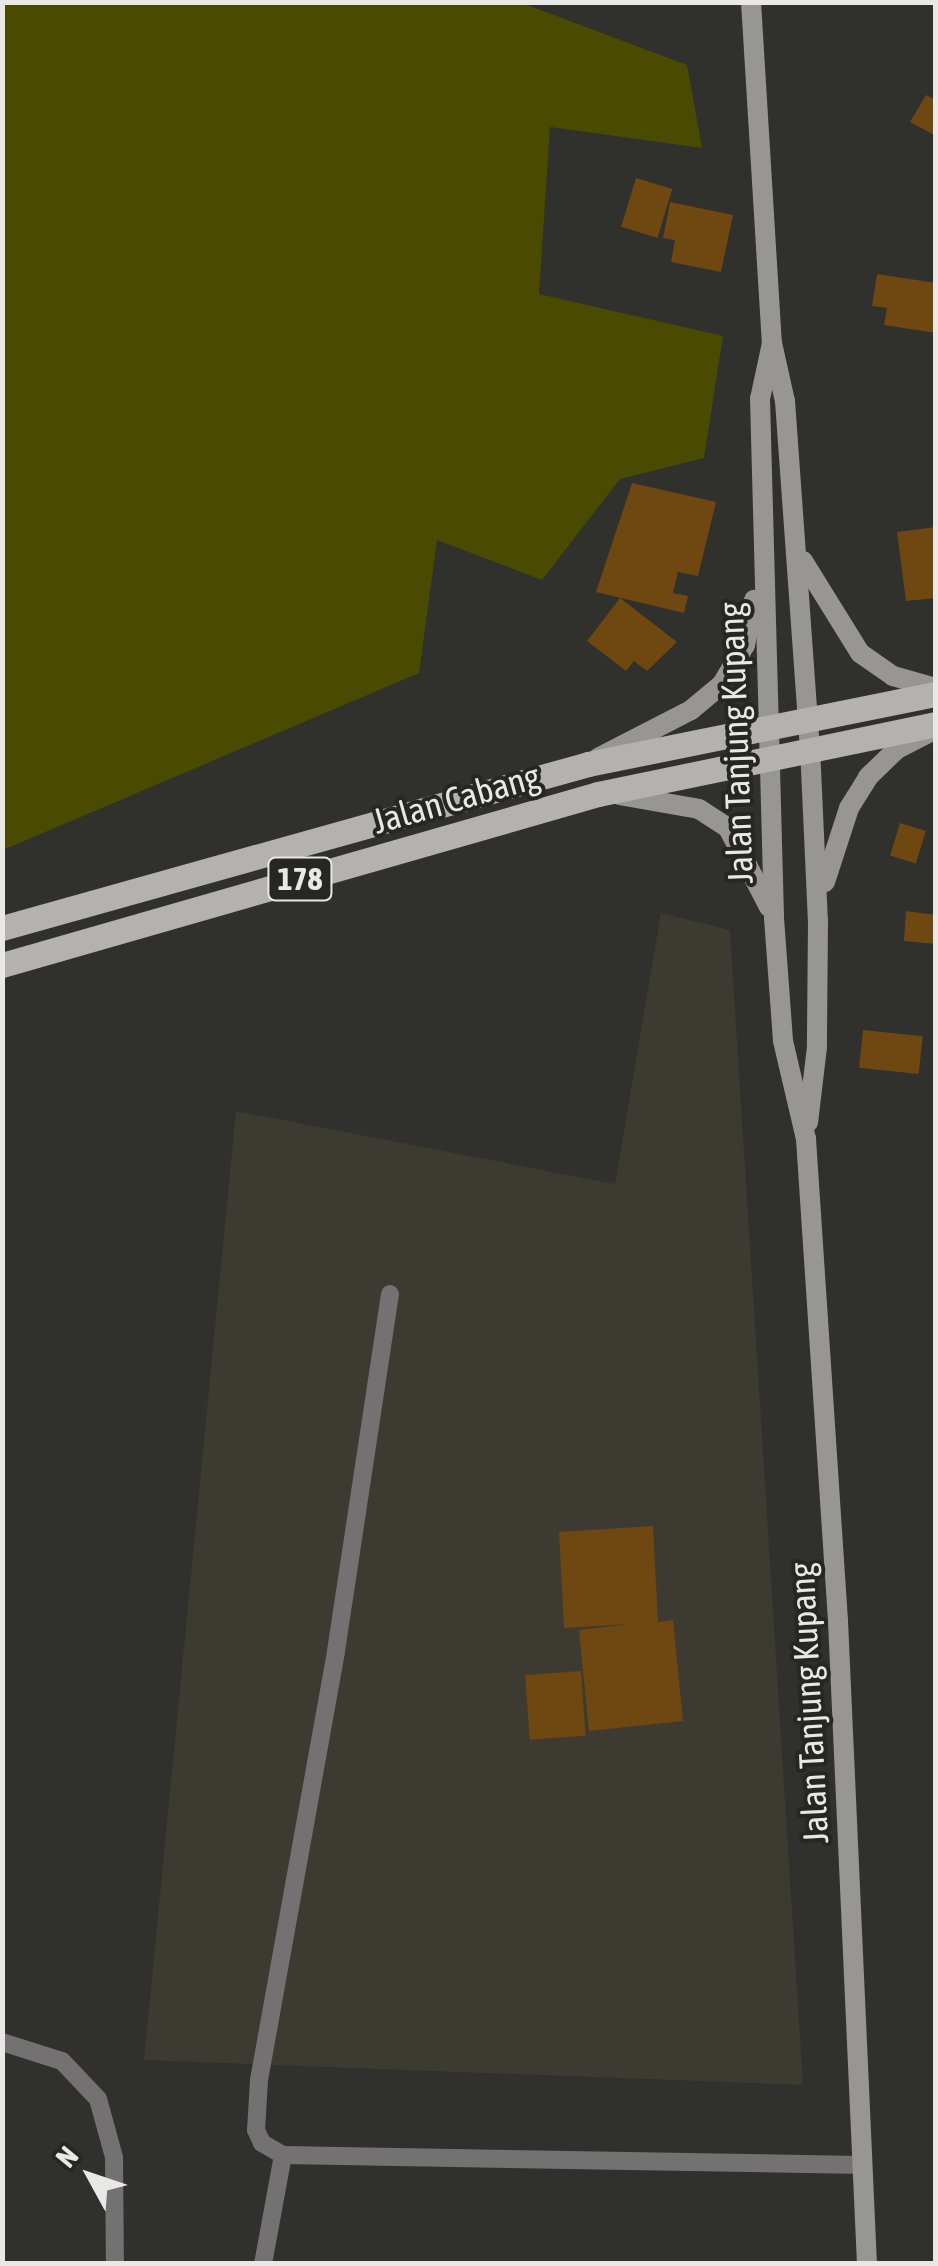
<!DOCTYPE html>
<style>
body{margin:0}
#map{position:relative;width:938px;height:2266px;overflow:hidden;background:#30302d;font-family:"Asap Condensed",sans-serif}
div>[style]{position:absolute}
.built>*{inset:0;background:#3c3a31}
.green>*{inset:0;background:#4a4b01}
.building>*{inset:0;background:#6f4711;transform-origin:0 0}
.service>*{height:18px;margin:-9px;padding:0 9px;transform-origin:9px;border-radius:9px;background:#737171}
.secondary>*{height:20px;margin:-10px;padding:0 10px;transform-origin:10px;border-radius:10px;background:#989595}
.primary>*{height:25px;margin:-12.5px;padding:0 12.5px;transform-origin:12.5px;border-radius:12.5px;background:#b5b1b1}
span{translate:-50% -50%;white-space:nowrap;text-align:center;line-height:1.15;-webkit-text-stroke:8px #262623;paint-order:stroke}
.shield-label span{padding:2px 8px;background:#262623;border:2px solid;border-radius:8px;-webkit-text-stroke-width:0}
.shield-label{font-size:32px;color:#e8e8e6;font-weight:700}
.street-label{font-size:35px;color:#e8e8e6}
.frame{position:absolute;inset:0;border:5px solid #e8e8e6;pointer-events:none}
.north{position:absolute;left:40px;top:2126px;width:100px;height:100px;-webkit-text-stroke:8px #262623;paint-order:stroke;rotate:310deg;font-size:28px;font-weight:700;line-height:40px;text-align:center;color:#e8e8e6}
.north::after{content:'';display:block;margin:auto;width:35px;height:45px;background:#e8e8e6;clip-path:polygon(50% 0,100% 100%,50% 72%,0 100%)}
</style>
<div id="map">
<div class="built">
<div style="clip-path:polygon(661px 913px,730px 930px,803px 2085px,144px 2060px,236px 1111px,615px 1184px)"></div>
</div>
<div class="green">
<div style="clip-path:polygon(3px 2px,522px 3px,687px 65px,702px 148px,550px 127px,539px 294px,723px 336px,704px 458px,620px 479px,542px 580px,437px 540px,419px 673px,3px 850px)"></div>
</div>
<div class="building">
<div style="clip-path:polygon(926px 95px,936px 100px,936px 136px,910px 122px)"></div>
<div style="left:636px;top:178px;width:38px;height:51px;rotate:17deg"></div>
<div style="clip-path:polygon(670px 202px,733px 215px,721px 272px,671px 262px,675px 240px,663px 238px)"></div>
<div style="clip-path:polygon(877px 274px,936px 283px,936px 333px,884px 325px,887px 308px,872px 306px)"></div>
<div style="clip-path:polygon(632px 483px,716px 502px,698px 576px,678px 572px,673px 593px,688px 596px,684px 613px,596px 592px)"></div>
<div style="clip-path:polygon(936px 527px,936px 598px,906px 601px,897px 532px)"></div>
<div style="clip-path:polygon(620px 598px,677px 642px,647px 671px,634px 661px,626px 671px,587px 641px)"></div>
<div style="left:900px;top:823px;width:27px;height:34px;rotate:17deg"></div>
<div style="clip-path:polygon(906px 911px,936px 915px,936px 944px,904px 941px)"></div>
<div style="left:863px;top:1030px;width:60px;height:38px;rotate:6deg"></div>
<div style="clip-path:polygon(653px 1526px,658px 1622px,673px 1620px,683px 1721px,589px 1731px,579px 1630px,631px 1624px,564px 1628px,559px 1532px)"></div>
<div style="left:581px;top:1671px;width:65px;height:56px;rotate:86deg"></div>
</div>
<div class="service">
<div style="left:390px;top:1294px;width:362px;rotate:98.6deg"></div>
<div style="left:336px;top:1652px;width:435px;rotate:100.2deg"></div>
<div style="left:259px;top:2080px;width:50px;rotate:93.4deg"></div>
<div style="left:256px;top:2130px;width:14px;rotate:65deg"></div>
<div style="left:262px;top:2143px;width:24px;rotate:30deg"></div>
<div style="left:283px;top:2155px;width:580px;rotate:0.99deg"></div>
<div style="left:2px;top:2042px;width:63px;rotate:17.6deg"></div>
<div style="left:62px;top:2061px;width:52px;rotate:46.5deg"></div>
<div style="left:98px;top:2099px;width:60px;rotate:74.6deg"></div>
<div style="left:114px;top:2157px;width:107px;rotate:89.5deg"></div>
<div style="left:263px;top:2264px;width:111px;rotate:-79.6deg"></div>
</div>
<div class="secondary">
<div style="left:751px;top:2px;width:342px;rotate:86.5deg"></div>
<div style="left:772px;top:343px;width:59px;rotate:77.4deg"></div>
<div style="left:785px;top:401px;width:347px;rotate:85.9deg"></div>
<div style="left:810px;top:747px;width:174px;rotate:87.4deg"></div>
<div style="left:818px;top:921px;width:126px;rotate:90.5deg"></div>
<div style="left:817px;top:1047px;width:76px;rotate:96.8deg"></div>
<div style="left:772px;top:343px;width:57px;rotate:102.1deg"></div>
<div style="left:760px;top:399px;width:519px;rotate:88.45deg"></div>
<div style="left:774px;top:918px;width:123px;rotate:85.8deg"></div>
<div style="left:783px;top:1041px;width:101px;rotate:76.8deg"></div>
<div style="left:806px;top:1139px;width:483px;rotate:86.2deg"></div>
<div style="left:838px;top:1621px;width:644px;rotate:87.42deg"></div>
<div style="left:803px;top:561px;width:108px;rotate:58.2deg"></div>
<div style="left:860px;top:653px;width:40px;rotate:34.9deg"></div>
<div style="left:893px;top:676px;width:45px;rotate:15.6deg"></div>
<div style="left:598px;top:758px;width:105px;rotate:-27.3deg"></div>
<div style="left:691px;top:710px;width:40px;rotate:-40deg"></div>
<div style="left:722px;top:684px;width:45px;rotate:-59.5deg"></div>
<div style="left:745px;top:645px;width:46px;rotate:-78.7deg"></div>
<div style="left:619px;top:795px;width:81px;rotate:9.9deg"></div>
<div style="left:699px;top:809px;width:35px;rotate:33deg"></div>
<div style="left:728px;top:828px;width:89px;rotate:62.6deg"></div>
<div style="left:825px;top:882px;width:78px;rotate:-72deg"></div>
<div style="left:849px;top:808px;width:36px;rotate:-58deg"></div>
<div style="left:868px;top:777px;width:40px;rotate:-44deg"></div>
<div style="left:897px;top:749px;width:42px;rotate:-27.2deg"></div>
</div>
<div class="primary">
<div style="left:2px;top:928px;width:609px;rotate:-15.63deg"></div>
<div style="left:588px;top:764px;width:355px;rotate:-11.4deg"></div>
<div style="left:2px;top:965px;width:620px;rotate:-16.01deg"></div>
<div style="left:598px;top:794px;width:345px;rotate:-11.7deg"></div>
</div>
<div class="shield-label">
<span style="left:300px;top:879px">178</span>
</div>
<div class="street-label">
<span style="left:735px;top:743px;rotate:-92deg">Jalan Tanjung Kupang</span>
<span style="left:456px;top:798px;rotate:-16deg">Jalan Cabang</span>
<span style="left:808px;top:1703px;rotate:-93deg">Jalan Tanjung Kupang</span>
</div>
<div class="frame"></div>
<div class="north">N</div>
</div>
